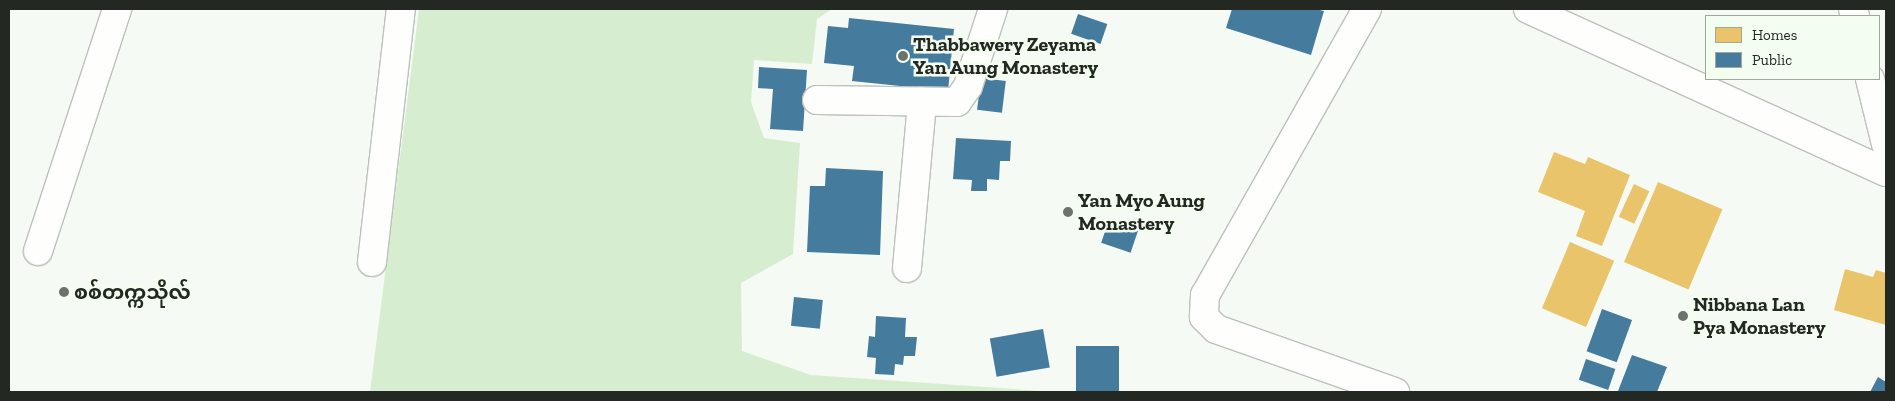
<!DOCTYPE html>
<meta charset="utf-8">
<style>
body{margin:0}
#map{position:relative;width:1895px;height:401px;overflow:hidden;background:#f5faf4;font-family:"Zilla Slab","Noto Sans Myanmar",serif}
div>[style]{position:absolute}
.green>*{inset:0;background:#d7edd0}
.homes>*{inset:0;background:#e9c46a;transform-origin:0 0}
.public>*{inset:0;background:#457b9d;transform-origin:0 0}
.roads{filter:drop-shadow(1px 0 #bcc1bb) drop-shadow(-1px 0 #bcc1bb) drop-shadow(0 1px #bcc1bb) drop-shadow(0 -1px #bcc1bb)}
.minor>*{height:28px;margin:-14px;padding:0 14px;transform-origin:14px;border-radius:14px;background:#fefefd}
.dots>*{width:14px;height:14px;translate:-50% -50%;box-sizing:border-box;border:2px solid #f3fef0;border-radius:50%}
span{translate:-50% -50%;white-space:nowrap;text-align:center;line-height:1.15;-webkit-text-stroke:5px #f3fef0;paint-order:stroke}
.poi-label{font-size:20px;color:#242823;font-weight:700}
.left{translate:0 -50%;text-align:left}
.frame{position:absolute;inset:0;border:10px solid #242823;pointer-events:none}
.legend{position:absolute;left:1705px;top:15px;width:175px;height:65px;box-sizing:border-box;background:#f3fef0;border:1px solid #a0a89e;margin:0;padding:6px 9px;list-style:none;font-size:15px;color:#242823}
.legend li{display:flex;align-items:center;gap:10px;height:25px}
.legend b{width:25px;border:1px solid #a0a89e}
</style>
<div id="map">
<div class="green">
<div style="clip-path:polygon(419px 9px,832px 9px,817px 19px,812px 64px,754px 60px,751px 102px,764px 138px,800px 143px,793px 254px,741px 283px,742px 351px,811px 375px,1057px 392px,370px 392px)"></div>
</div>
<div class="homes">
<div style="clip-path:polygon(1554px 152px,1585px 164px,1588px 157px,1630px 175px,1602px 246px,1576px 236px,1585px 211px,1538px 192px)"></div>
<div style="left:1658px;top:182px;width:70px;height:87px;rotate:23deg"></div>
<div style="left:1634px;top:184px;width:17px;height:36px;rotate:25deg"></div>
<div style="left:1570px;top:242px;width:48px;height:72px;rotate:23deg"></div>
<div style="clip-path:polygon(1845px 269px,1873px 277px,1876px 270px,1886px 273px,1886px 325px,1834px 310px)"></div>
</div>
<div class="public">
<div style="clip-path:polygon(1232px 9px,1315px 9px,1324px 11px,1311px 55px,1226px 28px)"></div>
<div style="left:1078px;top:14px;width:31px;height:21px;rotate:19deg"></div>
<div style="clip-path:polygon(849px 18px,954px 29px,948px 91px,852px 81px,854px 66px,824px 63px,828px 26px,848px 28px)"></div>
<div style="clip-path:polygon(759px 67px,807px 70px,803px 131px,770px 129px,773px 89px,758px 88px)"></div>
<div style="left:981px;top:78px;width:25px;height:32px;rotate:7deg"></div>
<div style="clip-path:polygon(956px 138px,1011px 141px,1010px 161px,1000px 161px,999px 180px,987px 179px,987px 191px,971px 191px,972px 180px,953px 179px)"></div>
<div style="clip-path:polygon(826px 168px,883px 171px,880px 255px,807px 252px,810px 186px,825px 186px)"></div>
<div style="left:1109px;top:220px;width:31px;height:24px;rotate:19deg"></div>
<div style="left:794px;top:297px;width:29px;height:29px;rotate:6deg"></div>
<div style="left:1602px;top:309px;width:32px;height:45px;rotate:20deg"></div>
<div style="clip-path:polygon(876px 316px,906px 318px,905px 337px,917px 337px,915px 356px,904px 356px,903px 365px,895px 364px,894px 375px,875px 374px,876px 358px,867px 357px,869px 336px,875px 337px)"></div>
<div style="left:1043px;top:329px;width:39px;height:54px;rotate:80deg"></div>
<div style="left:1119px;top:346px;width:46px;height:43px;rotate:90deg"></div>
<div style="clip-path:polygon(1632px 355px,1667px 367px,1657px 392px,1618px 391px)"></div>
<div style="left:1586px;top:359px;width:31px;height:22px;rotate:19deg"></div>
<div style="clip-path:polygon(1878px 377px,1886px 382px,1886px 392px,1870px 392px)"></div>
</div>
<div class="roads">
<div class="minor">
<div style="left:1367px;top:9px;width:329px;rotate:119.5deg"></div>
<div style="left:1205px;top:295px;width:22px;rotate:93deg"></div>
<div style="left:1204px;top:317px;width:17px;rotate:45deg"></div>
<div style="left:1216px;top:329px;width:190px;rotate:19.4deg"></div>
<div style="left:1528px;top:9px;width:393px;rotate:24.5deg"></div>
<div style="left:1853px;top:9px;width:7px;rotate:74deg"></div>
<div style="left:1870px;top:79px;width:67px;rotate:76.2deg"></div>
<div style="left:817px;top:100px;width:140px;rotate:0.8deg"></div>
<div style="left:957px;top:102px;width:19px;rotate:-55deg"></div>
<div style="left:968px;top:86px;width:81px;rotate:-72deg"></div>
<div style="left:38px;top:251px;width:255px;rotate:-71.9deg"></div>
<div style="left:372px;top:262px;width:255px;rotate:-83.5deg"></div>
<div style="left:907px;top:268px;width:167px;rotate:-84.8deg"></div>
</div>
</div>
<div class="dots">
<div style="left:903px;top:56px;background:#6d726c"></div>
<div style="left:1068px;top:212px;background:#6d726c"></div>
<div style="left:64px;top:292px;background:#6d726c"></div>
<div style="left:1683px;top:316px;background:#6d726c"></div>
</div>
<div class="poi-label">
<span class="left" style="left:913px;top:56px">Thabbawery Zeyama<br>Yan Aung Monastery</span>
<span class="left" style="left:1078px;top:212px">Yan Myo Aung<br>Monastery</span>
<span class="left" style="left:74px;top:292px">စစ်‌တက္ကသိုလ်</span>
<span class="left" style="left:1693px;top:316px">Nibbana Lan<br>Pya Monastery</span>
</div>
<div class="frame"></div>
<ul class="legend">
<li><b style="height:14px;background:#e9c46a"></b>Homes</li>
<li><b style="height:14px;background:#457b9d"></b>Public</li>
</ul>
</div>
